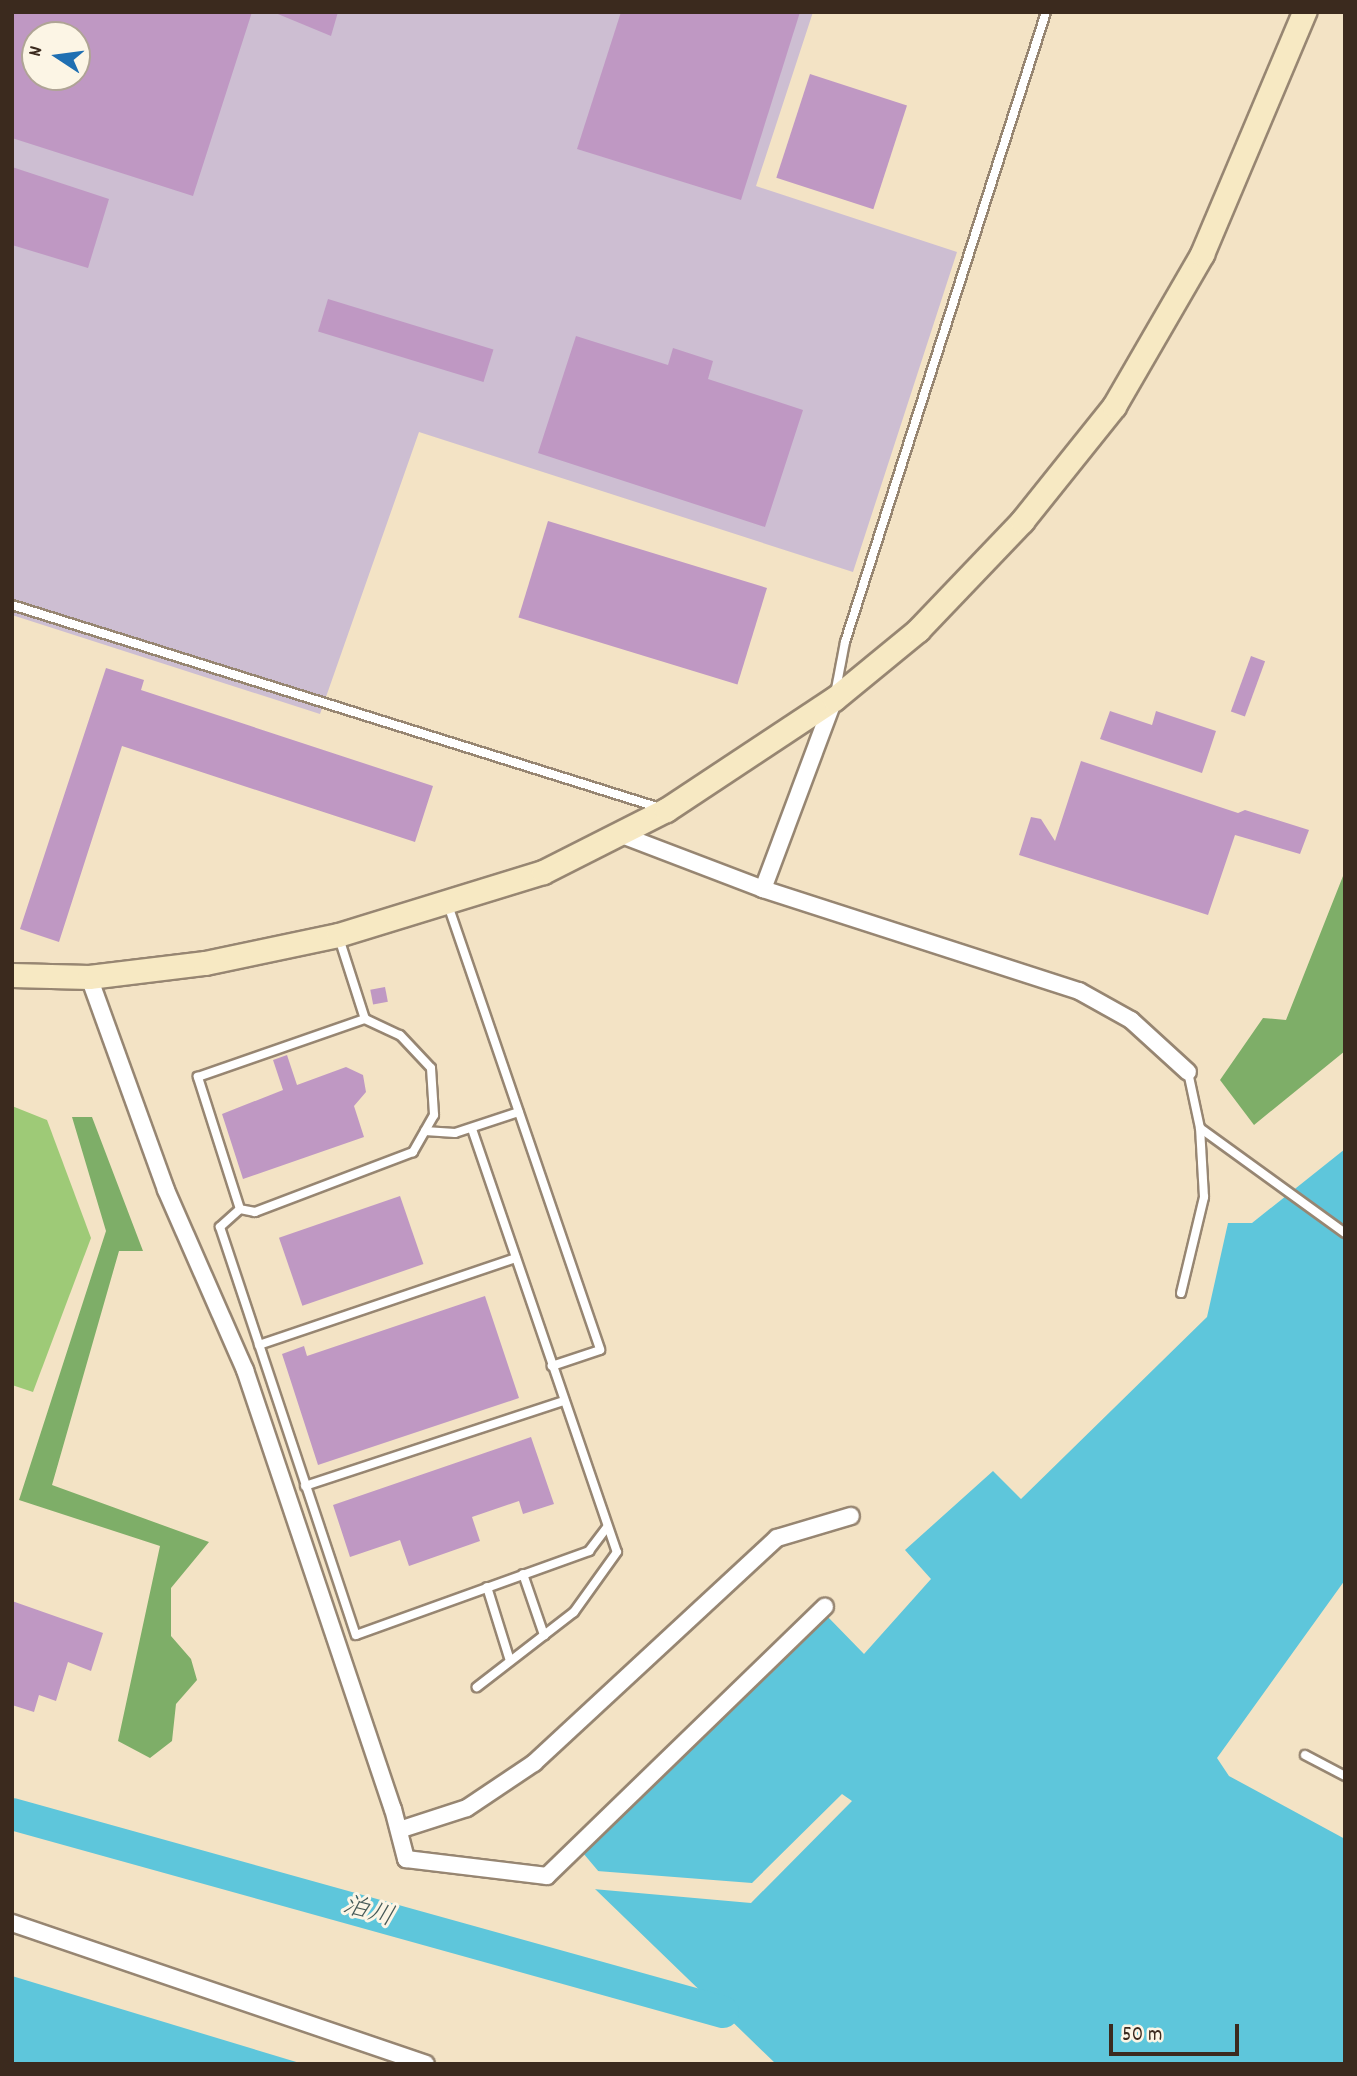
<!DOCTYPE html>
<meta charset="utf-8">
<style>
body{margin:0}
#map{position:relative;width:1357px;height:2076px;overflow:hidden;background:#f3e3c5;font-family:Dekko,"Klee One",sans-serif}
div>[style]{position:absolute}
.industrial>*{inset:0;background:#cdbed2}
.green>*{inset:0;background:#9eca77}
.forest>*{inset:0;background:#7eae68}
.water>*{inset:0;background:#5ec6db}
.pier>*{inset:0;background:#f3e3c5}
.river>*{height:32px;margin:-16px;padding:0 16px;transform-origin:16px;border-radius:16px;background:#5ec6db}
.building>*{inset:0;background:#bf98c3;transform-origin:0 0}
.roads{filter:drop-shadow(2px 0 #978672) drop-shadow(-2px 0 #978672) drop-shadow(0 2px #978672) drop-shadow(0 -2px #978672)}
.lane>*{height:8px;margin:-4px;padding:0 4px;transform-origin:4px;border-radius:4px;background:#fff}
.street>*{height:16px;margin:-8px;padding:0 8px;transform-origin:8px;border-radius:8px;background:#fff}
.secondary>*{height:23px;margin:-11.5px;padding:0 11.5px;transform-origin:11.5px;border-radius:11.5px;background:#f7e9c3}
span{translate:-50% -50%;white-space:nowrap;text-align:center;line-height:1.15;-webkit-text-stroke:6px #fcf5e5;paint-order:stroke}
.water-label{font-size:26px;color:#465957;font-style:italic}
.frame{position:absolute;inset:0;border:14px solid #3b2a1e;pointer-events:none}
.north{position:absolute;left:21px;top:21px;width:70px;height:70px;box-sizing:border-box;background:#fcf5e5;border:2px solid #afa495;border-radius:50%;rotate:283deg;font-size:19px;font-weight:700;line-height:28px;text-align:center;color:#3b2a1e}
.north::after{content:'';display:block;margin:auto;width:24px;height:32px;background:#1f6fb2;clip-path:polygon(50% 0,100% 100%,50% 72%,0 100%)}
.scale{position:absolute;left:1109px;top:2024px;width:130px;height:32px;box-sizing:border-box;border:4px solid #3b2a1e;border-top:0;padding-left:9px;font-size:21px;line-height:24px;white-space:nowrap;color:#3b2a1e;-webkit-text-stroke:5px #fcf5e5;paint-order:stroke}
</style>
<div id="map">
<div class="industrial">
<div style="clip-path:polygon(evenodd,12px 12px,813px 12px,756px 186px,957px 252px,853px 572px,419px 432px,320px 714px,12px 615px,12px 12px,35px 35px,77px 35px,77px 77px,35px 77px,35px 35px)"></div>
</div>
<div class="green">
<div style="clip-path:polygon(12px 1106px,47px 1120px,91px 1238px,33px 1392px,12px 1385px)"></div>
</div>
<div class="forest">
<div style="clip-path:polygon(1345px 871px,1345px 1051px,1254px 1125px,1220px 1080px,1263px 1018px,1286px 1020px)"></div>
<div style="clip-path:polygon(72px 1117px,92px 1117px,143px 1251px,119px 1251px,52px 1485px,209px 1542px,171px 1588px,171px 1636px,191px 1659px,197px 1680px,176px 1704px,172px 1741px,150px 1758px,118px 1741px,160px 1546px,19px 1500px,106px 1231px)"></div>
</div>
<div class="water">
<div style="clip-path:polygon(1345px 1149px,1345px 1580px,1217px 1758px,1229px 1776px,1345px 1839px,1345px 2064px,776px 2064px,595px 1889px,599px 1872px,583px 1853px,827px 1616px,864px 1654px,931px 1579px,905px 1550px,993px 1471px,1021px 1499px,1207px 1317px,1228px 1223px,1252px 1223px)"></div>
<div style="clip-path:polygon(12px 1976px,303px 2064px,12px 2064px)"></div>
</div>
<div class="pier">
<div style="clip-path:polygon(842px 1794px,852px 1801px,751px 1903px,593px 1889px,597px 1871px,752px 1883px)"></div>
</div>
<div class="river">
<div style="left:12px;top:1814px;width:738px;rotate:15.56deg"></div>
</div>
<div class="building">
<div style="clip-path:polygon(evenodd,12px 12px,252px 12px,193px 196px,12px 138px,12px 12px,35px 35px,77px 35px,77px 77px,35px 77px,35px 35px)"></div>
<div style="clip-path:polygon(273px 12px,338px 12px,331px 36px)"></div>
<div style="clip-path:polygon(621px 12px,800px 12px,741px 200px,577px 149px)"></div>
<div style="left:810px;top:74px;width:102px;height:109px;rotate:18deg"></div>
<div style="clip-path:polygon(12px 167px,109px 199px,88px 268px,12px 245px)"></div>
<div style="left:328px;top:299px;width:173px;height:34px;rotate:17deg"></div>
<div style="clip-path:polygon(576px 336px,668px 365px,673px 348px,713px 361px,708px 379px,803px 410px,765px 527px,538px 453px)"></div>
<div style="left:548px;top:521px;width:229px;height:101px;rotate:17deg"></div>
<div style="left:1251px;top:656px;width:15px;height:59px;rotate:20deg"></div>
<div style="clip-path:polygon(106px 668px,144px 680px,141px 690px,433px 786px,415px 842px,122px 746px,59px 942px,20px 929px)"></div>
<div style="clip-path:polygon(1110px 711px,1152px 725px,1156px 711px,1216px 731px,1202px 773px,1100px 739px)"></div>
<div style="clip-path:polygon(1081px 761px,1238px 813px,1245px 810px,1309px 830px,1300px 854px,1235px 835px,1208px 915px,1019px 855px,1031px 817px,1041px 819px,1055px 841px)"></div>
<div style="left:385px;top:987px;width:15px;height:15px;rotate:79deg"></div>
<div style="clip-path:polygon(287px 1055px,297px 1085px,346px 1067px,363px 1075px,366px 1092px,354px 1106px,364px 1137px,243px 1179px,222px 1114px,283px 1090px,273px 1060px)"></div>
<div style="left:400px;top:1196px;width:72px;height:128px;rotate:71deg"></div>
<div style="clip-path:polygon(485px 1296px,519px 1398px,318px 1465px,282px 1354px,304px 1346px,307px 1356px)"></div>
<div style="clip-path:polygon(531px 1437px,554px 1504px,523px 1514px,519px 1501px,472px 1517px,480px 1541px,409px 1566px,400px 1540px,350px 1557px,333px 1505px)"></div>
<div style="clip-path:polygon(12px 1601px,103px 1633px,91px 1671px,68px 1662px,56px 1701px,39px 1695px,34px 1712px,12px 1705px)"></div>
</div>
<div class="roads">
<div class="lane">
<div style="left:12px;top:605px;width:679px;rotate:17.39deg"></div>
<div style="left:836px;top:689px;width:48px;rotate:-79.2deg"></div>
<div style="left:845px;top:642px;width:661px;rotate:-72.3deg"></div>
<div style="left:448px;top:905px;width:470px;rotate:71.1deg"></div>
<div style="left:600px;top:1350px;width:51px;rotate:161.6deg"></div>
<div style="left:339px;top:938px;width:85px;rotate:72.2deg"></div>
<div style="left:365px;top:1019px;width:38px;rotate:25deg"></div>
<div style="left:400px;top:1035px;width:45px;rotate:46.8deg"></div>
<div style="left:431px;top:1068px;width:47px;rotate:86.3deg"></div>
<div style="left:434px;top:1115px;width:43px;rotate:119.6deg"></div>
<div style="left:413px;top:1152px;width:169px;rotate:159.2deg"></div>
<div style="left:255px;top:1212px;width:15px;rotate:-169deg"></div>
<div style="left:240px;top:1209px;width:139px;rotate:-107.7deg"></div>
<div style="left:198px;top:1077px;width:177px;rotate:-19.2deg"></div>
<div style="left:1188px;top:1072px;width:57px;rotate:77.9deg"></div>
<div style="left:1200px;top:1128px;width:179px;rotate:35.9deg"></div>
<div style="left:472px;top:1129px;width:447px;rotate:71.1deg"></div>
<div style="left:617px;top:1552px;width:74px;rotate:125.6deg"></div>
<div style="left:574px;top:1612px;width:123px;rotate:142.3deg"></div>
<div style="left:425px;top:1131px;width:30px;rotate:4deg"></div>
<div style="left:455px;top:1133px;width:67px;rotate:-18.2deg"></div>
<div style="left:240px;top:1209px;width:27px;rotate:138deg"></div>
<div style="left:220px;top:1227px;width:430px;rotate:71.6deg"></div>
<div style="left:356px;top:1635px;width:248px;rotate:-19.8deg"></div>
<div style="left:589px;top:1551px;width:30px;rotate:-53deg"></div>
<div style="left:1181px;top:1293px;width:99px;rotate:-76.5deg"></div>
<div style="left:1204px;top:1197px;width:69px;rotate:-93.3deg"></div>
<div style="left:259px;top:1345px;width:271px;rotate:-18.7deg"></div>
<div style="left:305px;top:1486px;width:273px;rotate:-18.2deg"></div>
<div style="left:523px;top:1574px;width:65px;rotate:71deg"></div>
<div style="left:487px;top:1587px;width:77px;rotate:72.7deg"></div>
<div style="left:1305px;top:1755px;width:45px;rotate:27.7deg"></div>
</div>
<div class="street">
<div style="left:619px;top:834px;width:154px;rotate:20.9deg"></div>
<div style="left:763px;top:889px;width:332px;rotate:17.9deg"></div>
<div style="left:1079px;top:991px;width:60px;rotate:29.1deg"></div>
<div style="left:1131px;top:1020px;width:77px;rotate:42.4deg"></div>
<div style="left:763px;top:889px;width:203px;rotate:-69.5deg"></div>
<div style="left:89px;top:977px;width:226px;rotate:70.1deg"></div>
<div style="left:166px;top:1190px;width:197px;rotate:66.3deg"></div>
<div style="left:245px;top:1370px;width:463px;rotate:71.4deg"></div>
<div style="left:393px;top:1809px;width:52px;rotate:75.4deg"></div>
<div style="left:406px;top:1859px;width:142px;rotate:6.9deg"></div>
<div style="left:547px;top:1876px;width:387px;rotate:-44.1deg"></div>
<div style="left:399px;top:1830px;width:71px;rotate:-17.9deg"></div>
<div style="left:467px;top:1808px;width:81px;rotate:-33.9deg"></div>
<div style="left:534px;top:1763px;width:331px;rotate:-42.8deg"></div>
<div style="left:777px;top:1538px;width:77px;rotate:-16.6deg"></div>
<div style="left:12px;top:1923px;width:437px;rotate:18.8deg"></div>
</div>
<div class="secondary">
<div style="left:12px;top:975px;width:77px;rotate:1.5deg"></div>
<div style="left:89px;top:977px;width:117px;rotate:-6.9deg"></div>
<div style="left:205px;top:963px;width:136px;rotate:-11.9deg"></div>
<div style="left:338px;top:935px;width:214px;rotate:-17.1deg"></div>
<div style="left:543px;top:872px;width:138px;rotate:-26.8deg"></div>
<div style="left:666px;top:810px;width:201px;rotate:-33.5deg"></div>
<div style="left:834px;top:699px;width:109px;rotate:-39.4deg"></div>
<div style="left:918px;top:630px;width:151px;rotate:-46.3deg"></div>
<div style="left:1022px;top:521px;width:147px;rotate:-51.3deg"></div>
<div style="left:1114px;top:406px;width:176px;rotate:-59.9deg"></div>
<div style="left:1202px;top:254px;width:263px;rotate:-67.1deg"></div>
</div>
</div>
<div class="water-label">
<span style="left:368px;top:1913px;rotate:16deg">泊川</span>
</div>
<div class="frame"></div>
<div class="north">N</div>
<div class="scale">50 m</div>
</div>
